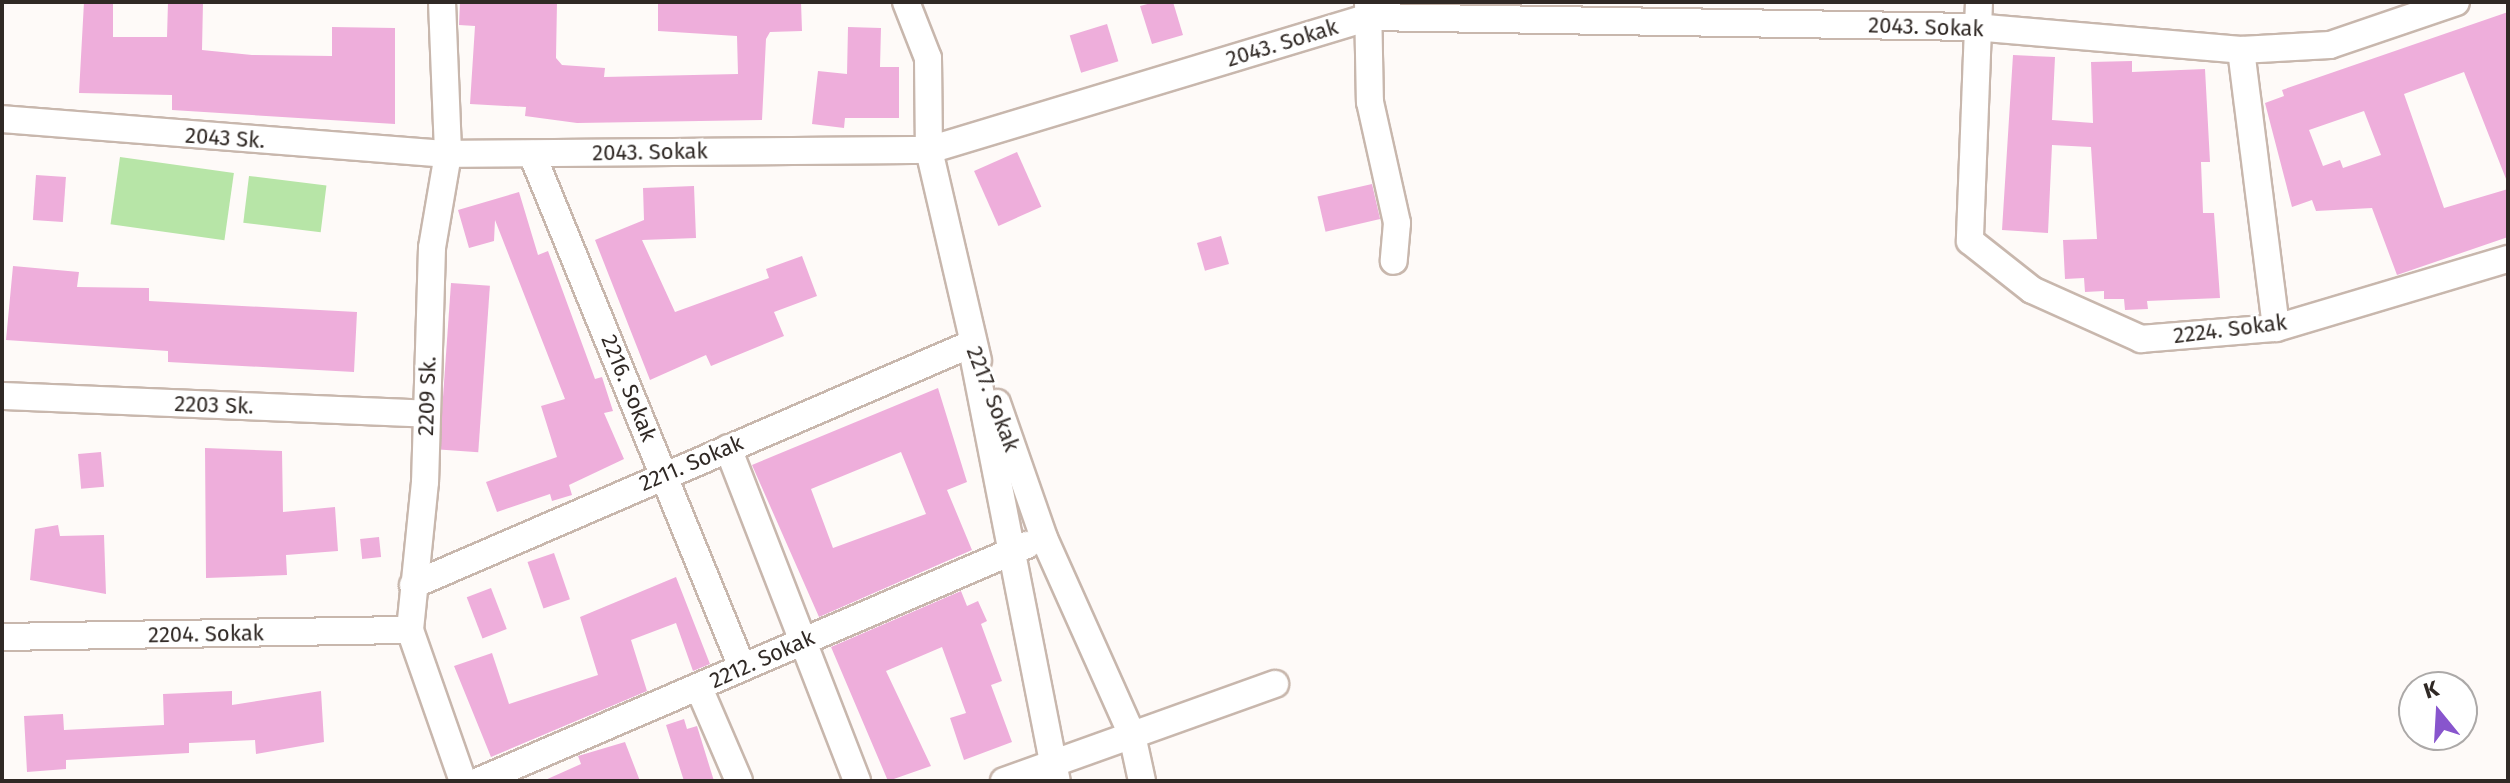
<!DOCTYPE html>
<style>
body{margin:0}
#map{position:relative;width:2510px;height:783px;overflow:hidden;background:#fefaf8;font-family:"Fira Sans",sans-serif}
div>[style]{position:absolute}
.green>*{inset:0;background:#b7e5a7;transform-origin:0 0}
.building>*{inset:0;background:#eeaedb;transform-origin:0 0}
.roads{filter:drop-shadow(2px 0 #c8b7ad) drop-shadow(-2px 0 #c8b7ad) drop-shadow(0 2px #c8b7ad) drop-shadow(0 -2px #c8b7ad)}
.minor>*{height:26px;margin:-13px;padding:0 13px;transform-origin:13px;border-radius:13px;background:#fff}
span{translate:-50% -50%;white-space:nowrap;text-align:center;line-height:1.15;-webkit-text-stroke:6px #fff;paint-order:stroke}
.street-label{font-size:22px;color:#302925}
.frame{position:absolute;inset:0;border:4px solid #302925;pointer-events:none}
.north{position:absolute;left:2398px;top:671px;width:80px;height:80px;box-sizing:border-box;background:#fff;border:2px solid #aca9a8;border-radius:50%;rotate:342deg;font-size:22px;font-weight:700;line-height:32px;text-align:center;color:#302925}
.north::after{content:'';display:block;margin:auto;width:28px;height:36px;background:#8855cd;clip-path:polygon(50% 0,100% 100%,50% 72%,0 100%)}
</style>
<div id="map">
<div class="green">
<div style="left:120px;top:157px;width:115px;height:68px;rotate:8deg"></div>
<div style="left:249px;top:176px;width:78px;height:47px;rotate:7deg"></div>
</div>
<div class="building">
<div style="clip-path:polygon(84px 2px,113px 2px,113px 37px,167px 37px,168px 2px,203px 2px,202px 50px,252px 55px,332px 56px,332px 27px,395px 28px,395px 124px,172px 110px,172px 95px,79px 93px)"></div>
<div style="clip-path:polygon(460px 2px,557px 2px,556px 58px,562px 65px,605px 68px,604px 77px,738px 74px,737px 36px,658px 31px,658px 2px,801px 2px,802px 31px,770px 32px,766px 39px,762px 120px,577px 123px,525px 116px,526px 107px,470px 104px,475px 26px,459px 25px)"></div>
<div style="clip-path:polygon(1155px 2px,1173px 2px,1183px 35px,1152px 44px,1140px 6px)"></div>
<div style="clip-path:polygon(evenodd,2508px 12px,2508px 184px,2464px 72px,2404px 94px,2444px 208px,2508px 189px,2508px 237px,2397px 275px,2372px 208px,2316px 211px,2312px 200px,2292px 207px,2265px 103px,2284px 96px,2282px 90px,2508px 12px,2364px 111px,2381px 155px,2343px 168px,2340px 160px,2323px 166px,2309px 130px,2364px 111px)"></div>
<div style="left:1107px;top:24px;width:39px;height:39px;rotate:73deg"></div>
<div style="clip-path:polygon(848px 27px,881px 28px,880px 67px,899px 67px,899px 118px,845px 118px,844px 128px,812px 124px,818px 71px,847px 74px)"></div>
<div style="clip-path:polygon(2013px 55px,2055px 57px,2052px 120px,2093px 123px,2091px 62px,2132px 61px,2132px 72px,2205px 69px,2210px 162px,2201px 162px,2203px 213px,2214px 213px,2220px 298px,2147px 301px,2148px 309px,2125px 310px,2124px 299px,2104px 299px,2104px 291px,2085px 292px,2084px 278px,2065px 279px,2063px 240px,2097px 239px,2091px 147px,2052px 145px,2048px 233px,2002px 230px)"></div>
<div style="left:1017px;top:152px;width:60px;height:47px;rotate:66deg"></div>
<div style="left:36px;top:175px;width:30px;height:45px;rotate:4deg"></div>
<div style="left:1372px;top:184px;width:36px;height:56px;rotate:77deg"></div>
<div style="clip-path:polygon(694px 186px,696px 238px,642px 240px,675px 312px,769px 278px,766px 269px,802px 256px,817px 296px,774px 312px,784px 336px,711px 366px,706px 355px,650px 380px,595px 240px,644px 220px,643px 188px)"></div>
<div style="clip-path:polygon(519px 192px,538px 255px,548px 251px,595px 379px,602px 377px,613px 411px,604px 413px,624px 459px,569px 485px,572px 495px,552px 501px,550px 494px,497px 512px,486px 482px,557px 457px,541px 406px,565px 399px,495px 220px,494px 241px,469px 248px,458px 210px)"></div>
<div style="left:1221px;top:236px;width:29px;height:25px;rotate:74deg"></div>
<div style="clip-path:polygon(13px 266px,79px 272px,77px 287px,149px 288px,149px 301px,357px 312px,354px 372px,168px 362px,168px 351px,6px 340px)"></div>
<div style="left:451px;top:283px;width:39px;height:167px;rotate:4deg"></div>
<div style="clip-path:polygon(evenodd,938px 388px,967px 482px,947px 490px,972px 550px,819px 617px,752px 465px,938px 388px,901px 452px,926px 514px,833px 548px,811px 489px,901px 452px)"></div>
<div style="clip-path:polygon(205px 448px,282px 451px,283px 512px,335px 507px,338px 551px,286px 555px,287px 575px,206px 578px)"></div>
<div style="left:101px;top:452px;width:35px;height:23px;rotate:85deg"></div>
<div style="clip-path:polygon(58px 525px,60px 536px,104px 535px,106px 594px,30px 580px,35px 529px)"></div>
<div style="left:379px;top:537px;width:20px;height:19px;rotate:84deg"></div>
<div style="left:554px;top:553px;width:49px;height:28px;rotate:71deg"></div>
<div style="clip-path:polygon(676px 577px,710px 664px,693px 671px,676px 623px,631px 640px,647px 691px,491px 757px,454px 666px,492px 653px,509px 704px,598px 675px,580px 617px)"></div>
<div style="left:491px;top:588px;width:44px;height:26px;rotate:69deg"></div>
<div style="clip-path:polygon(961px 591px,967px 606px,978px 601px,987px 621px,981px 624px,1002px 681px,991px 685px,1012px 742px,964px 760px,950px 718px,966px 713px,942px 647px,886px 671px,931px 766px,888px 781px,831px 647px)"></div>
<div style="clip-path:polygon(232px 691px,232px 705px,321px 691px,324px 742px,256px 754px,255px 740px,189px 743px,189px 753px,66px 760px,66px 769px,27px 772px,24px 716px,63px 714px,64px 730px,164px 725px,163px 694px)"></div>
<div style="clip-path:polygon(684px 719px,687px 729px,697px 726px,714px 781px,684px 781px,666px 725px)"></div>
<div style="clip-path:polygon(625px 742px,640px 781px,543px 781px,581px 764px,578px 756px)"></div>
</div>
<div class="roads">
<div class="minor">
<div style="left:442px;top:2px;width:152px;rotate:87.7deg"></div>
<div style="left:448px;top:154px;width:95px;rotate:99.7deg"></div>
<div style="left:432px;top:248px;width:234px;rotate:91.7deg"></div>
<div style="left:425px;top:482px;width:149px;rotate:95.8deg"></div>
<div style="left:410px;top:630px;width:160px;rotate:70.7deg"></div>
<div style="left:906px;top:2px;width:60px;rotate:68.6deg"></div>
<div style="left:928px;top:58px;width:92px;rotate:89.4deg"></div>
<div style="left:929px;top:150px;width:216px;rotate:76.9deg"></div>
<div style="left:1368px;top:2px;width:100px;rotate:88.9deg"></div>
<div style="left:1370px;top:102px;width:124px;rotate:77.4deg"></div>
<div style="left:1397px;top:223px;width:38px;rotate:95deg"></div>
<div style="left:1979px;top:2px;width:239px;rotate:92.2deg"></div>
<div style="left:1970px;top:241px;width:79px;rotate:38.3deg"></div>
<div style="left:2032px;top:290px;width:120px;rotate:24.2deg"></div>
<div style="left:2141px;top:339px;width:135px;rotate:-4.7deg"></div>
<div style="left:2276px;top:328px;width:242px;rotate:-16.6deg"></div>
<div style="left:2241px;top:50px;width:280px;rotate:82.8deg"></div>
<div style="left:2px;top:119px;width:447px;rotate:4.5deg"></div>
<div style="left:448px;top:154px;width:481px;rotate:-0.5deg"></div>
<div style="left:929px;top:150px;width:460px;rotate:-16.8deg"></div>
<div style="left:1369px;top:17px;width:605px;rotate:0.95deg"></div>
<div style="left:1974px;top:27px;width:268px;rotate:4.9deg"></div>
<div style="left:2241px;top:50px;width:89px;rotate:-3.2deg"></div>
<div style="left:2330px;top:45px;width:133px;rotate:-18.8deg"></div>
<div style="left:532px;top:154px;width:554px;rotate:67.74deg"></div>
<div style="left:2px;top:396px;width:425px;rotate:2.4deg"></div>
<div style="left:997px;top:403px;width:143px;rotate:70.8deg"></div>
<div style="left:1044px;top:538px;width:216px;rotate:65.9deg"></div>
<div style="left:1132px;top:735px;width:47px;rotate:77.7deg"></div>
<div style="left:728px;top:448px;width:357px;rotate:68.8deg"></div>
<div style="left:413px;top:585px;width:608px;rotate:-23.36deg"></div>
<div style="left:971px;top:344px;width:445px;rotate:78.9deg"></div>
<div style="left:2px;top:637px;width:408px;rotate:-1deg"></div>
<div style="left:699px;top:688px;width:101px;rotate:66.7deg"></div>
<div style="left:479px;top:781px;width:597px;rotate:-23.3deg"></div>
<div style="left:1004px;top:781px;width:288px;rotate:-19.7deg"></div>
</div>
</div>
<div class="street-label">
<span style="left:1926px;top:27px;rotate:2deg">2043. Sokak</span>
<span style="left:1282px;top:43px;rotate:-17deg">2043. Sokak</span>
<span style="left:225px;top:138px;rotate:4deg">2043 Sk.</span>
<span style="left:650px;top:152px;rotate:-1deg">2043. Sokak</span>
<span style="left:2230px;top:329px;rotate:-7deg">2224. Sokak</span>
<span style="left:629px;top:388px;rotate:68deg">2216. Sokak</span>
<span style="left:427px;top:396px;rotate:-88deg">2209 Sk.</span>
<span style="left:993px;top:399px;rotate:69deg">2217. Sokak</span>
<span style="left:214px;top:405px;rotate:2deg">2203 Sk.</span>
<span style="left:691px;top:463px;rotate:-23deg">2211. Sokak</span>
<span style="left:206px;top:634px;rotate:-1deg">2204. Sokak</span>
<span style="left:762px;top:659px;rotate:-24deg">2212. Sokak</span>
</div>
<div class="frame"></div>
<div class="north">K</div>
</div>
